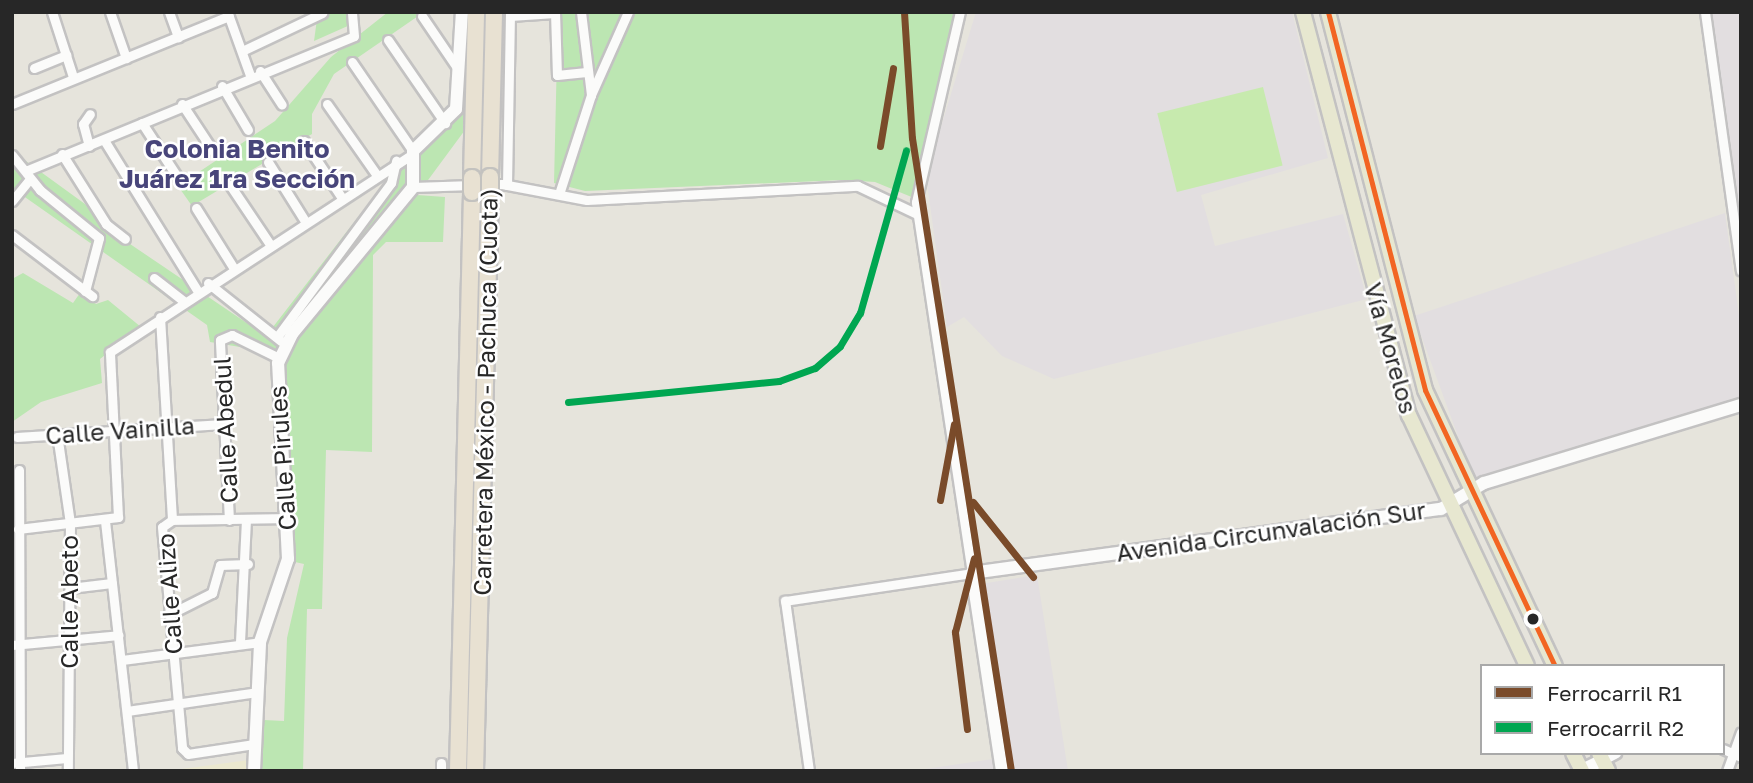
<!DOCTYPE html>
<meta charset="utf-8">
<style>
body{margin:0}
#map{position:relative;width:1753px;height:783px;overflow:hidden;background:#e6e4dc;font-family:"Golos Text",sans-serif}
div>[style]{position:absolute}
.industrial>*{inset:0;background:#e2dee0;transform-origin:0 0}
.education>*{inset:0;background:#ebe8cf}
.green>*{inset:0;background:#bce6b2}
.pitch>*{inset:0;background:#c7eaae;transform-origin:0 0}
.roads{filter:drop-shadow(2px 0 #c3c2c2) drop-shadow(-2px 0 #c3c2c2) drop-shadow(0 2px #c3c2c2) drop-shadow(0 -2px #c3c2c2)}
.street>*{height:9px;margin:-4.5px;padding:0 4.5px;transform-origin:4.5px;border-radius:4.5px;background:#fbfbfa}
.secondary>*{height:12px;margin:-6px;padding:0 6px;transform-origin:6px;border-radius:6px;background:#fbfbfa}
.primary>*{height:14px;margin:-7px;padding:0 7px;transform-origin:7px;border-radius:7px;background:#e7e7d0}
.highway>*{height:16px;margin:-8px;padding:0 8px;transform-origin:8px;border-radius:8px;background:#e8e1d2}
.bridges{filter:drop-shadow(2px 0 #c3c2bf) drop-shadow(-2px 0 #c3c2bf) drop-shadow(0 2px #c3c2bf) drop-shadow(0 -2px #c3c2bf)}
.highway-bridge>*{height:16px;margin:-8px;padding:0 8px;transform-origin:8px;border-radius:8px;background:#e8e1d2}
.bus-1>*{height:5px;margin:-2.5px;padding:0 2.5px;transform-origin:2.5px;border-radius:2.5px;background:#f26522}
.rail-1>*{height:7px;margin:-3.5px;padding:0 3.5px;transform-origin:3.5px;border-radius:3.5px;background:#7a4b2a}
.rail-2>*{height:7px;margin:-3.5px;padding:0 3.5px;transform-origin:3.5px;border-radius:3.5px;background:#00a651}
.dots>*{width:19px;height:19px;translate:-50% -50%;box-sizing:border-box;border:4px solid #fff;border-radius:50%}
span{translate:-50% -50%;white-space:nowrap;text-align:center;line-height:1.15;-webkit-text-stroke:5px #fff;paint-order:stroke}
.street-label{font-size:24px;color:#272727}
.neighbourhood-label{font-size:26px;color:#48457a;font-weight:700}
.frame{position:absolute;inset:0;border:14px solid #272727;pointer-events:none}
.legend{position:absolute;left:1480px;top:664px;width:245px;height:91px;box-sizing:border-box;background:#fff;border:2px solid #a9a9a9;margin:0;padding:9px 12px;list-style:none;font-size:21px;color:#272727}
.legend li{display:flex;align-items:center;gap:14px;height:35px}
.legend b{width:35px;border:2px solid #a9a9a9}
</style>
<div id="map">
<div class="industrial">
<div style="clip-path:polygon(976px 12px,1292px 12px,1328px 158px,1201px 195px,1215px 246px,1343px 214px,1367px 299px,1054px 379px,1002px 356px,964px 317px,947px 327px,926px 176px)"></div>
<div style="clip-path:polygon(1712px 12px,1741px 12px,1741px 220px)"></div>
<div style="clip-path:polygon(1725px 213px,1741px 330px,1741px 398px,1474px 480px,1414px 316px)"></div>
<div style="left:1037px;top:575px;width:199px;height:57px;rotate:81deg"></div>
<div style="clip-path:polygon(993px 759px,994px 771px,912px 771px)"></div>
</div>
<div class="education">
<div style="clip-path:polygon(249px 760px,250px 771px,167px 771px)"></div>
</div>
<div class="green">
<div style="clip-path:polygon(318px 12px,346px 12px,350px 25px,314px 41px)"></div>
<div style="clip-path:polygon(388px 12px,424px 12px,334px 74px,312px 114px,312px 134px,192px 206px,178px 186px,275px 121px,331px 57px)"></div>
<div style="clip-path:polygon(558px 12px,954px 12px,914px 198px,875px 182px,843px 180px,585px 191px,554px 183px)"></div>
<div style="clip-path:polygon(465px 104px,465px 130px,417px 195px,445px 197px,443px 242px,386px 242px,373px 255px,372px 452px,326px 450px,322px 609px,307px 609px,303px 771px,261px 771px,264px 720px,284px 721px,287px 638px,304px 564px,295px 562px,277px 477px,274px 363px,246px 348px,210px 342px,207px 325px,12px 188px,12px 151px,85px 204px,99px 223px,266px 336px,386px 181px,451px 126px)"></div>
<div style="clip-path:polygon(23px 273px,73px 303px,80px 293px,96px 304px,108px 300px,141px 327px,100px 359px,102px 383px,41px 402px,12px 422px,12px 279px)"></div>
</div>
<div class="pitch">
<div style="left:1263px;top:87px;width:81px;height:109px;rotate:76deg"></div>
</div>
<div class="roads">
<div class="street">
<div style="left:52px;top:12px;width:68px;rotate:72.1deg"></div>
<div style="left:110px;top:12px;width:49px;rotate:70.8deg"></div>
<div style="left:169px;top:12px;width:27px;rotate:70deg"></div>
<div style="left:555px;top:12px;width:63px;rotate:88.2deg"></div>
<div style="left:557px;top:75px;width:27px;rotate:-6deg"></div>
<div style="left:581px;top:12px;width:84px;rotate:83.1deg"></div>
<div style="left:1705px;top:12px;width:261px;rotate:82.1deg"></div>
<div style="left:228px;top:14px;width:65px;rotate:70.2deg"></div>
<div style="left:422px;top:16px;width:64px;rotate:55.8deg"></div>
<div style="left:510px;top:16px;width:45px;rotate:-3.8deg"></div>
<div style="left:388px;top:40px;width:101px;rotate:55.5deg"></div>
<div style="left:242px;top:51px;width:89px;rotate:-25.4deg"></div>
<div style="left:352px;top:62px;width:108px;rotate:55.6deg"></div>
<div style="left:34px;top:68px;width:35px;rotate:-22deg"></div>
<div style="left:260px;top:71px;width:40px;rotate:57.1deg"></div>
<div style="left:222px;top:86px;width:51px;rotate:59.4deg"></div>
<div style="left:12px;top:104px;width:234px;rotate:-22.1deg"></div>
<div style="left:182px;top:104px;width:56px;rotate:56.6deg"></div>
<div style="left:327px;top:104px;width:85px;rotate:55deg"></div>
<div style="left:142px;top:123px;width:69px;rotate:56.8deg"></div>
<div style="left:104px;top:140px;width:176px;rotate:58.2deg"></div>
<div style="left:304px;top:141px;width:69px;rotate:56.3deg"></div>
<div style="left:89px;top:146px;width:23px;rotate:-105deg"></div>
<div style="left:83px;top:124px;width:12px;rotate:-55deg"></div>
<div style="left:62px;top:154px;width:83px;rotate:57.8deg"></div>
<div style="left:106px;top:224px;width:24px;rotate:38deg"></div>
<div style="left:12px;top:155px;width:45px;rotate:51.3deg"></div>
<div style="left:40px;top:190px;width:76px;rotate:39.1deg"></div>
<div style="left:99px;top:238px;width:55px;rotate:104.8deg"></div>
<div style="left:268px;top:162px;width:70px;rotate:57.9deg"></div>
<div style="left:28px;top:170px;width:352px;rotate:-22.3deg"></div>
<div style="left:354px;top:36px;width:24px;rotate:-95deg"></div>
<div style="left:230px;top:185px;width:70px;rotate:56.1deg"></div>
<div style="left:507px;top:185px;width:173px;rotate:-89deg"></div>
<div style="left:413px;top:187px;width:89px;rotate:-1.9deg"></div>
<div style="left:502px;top:184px;width:86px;rotate:10.7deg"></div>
<div style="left:587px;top:200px;width:271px;rotate:-3deg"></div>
<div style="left:858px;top:186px;width:65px;rotate:25.4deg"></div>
<div style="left:559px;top:194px;width:104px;rotate:-72.1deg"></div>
<div style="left:591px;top:95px;width:91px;rotate:-66deg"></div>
<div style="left:12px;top:201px;width:28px;rotate:-51deg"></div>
<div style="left:196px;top:208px;width:70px;rotate:57.9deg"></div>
<div style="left:12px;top:235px;width:101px;rotate:37.3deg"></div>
<div style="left:154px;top:278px;width:36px;rotate:38deg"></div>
<div style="left:208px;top:283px;width:93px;rotate:38.5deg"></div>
<div style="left:160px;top:317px;width:203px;rotate:86.6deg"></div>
<div style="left:172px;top:520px;width:12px;rotate:145deg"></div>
<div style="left:162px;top:527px;width:222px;rotate:84.8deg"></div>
<div style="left:182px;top:748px;width:8px;rotate:45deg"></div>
<div style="left:188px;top:754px;width:67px;rotate:-8.6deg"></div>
<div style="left:277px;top:337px;width:192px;rotate:-53.5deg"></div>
<div style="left:391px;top:183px;width:23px;rotate:-77deg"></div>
<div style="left:57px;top:434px;width:90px;rotate:81.7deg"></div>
<div style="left:70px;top:523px;width:248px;rotate:90.5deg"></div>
<div style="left:17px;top:437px;width:206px;rotate:-3.6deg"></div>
<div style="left:19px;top:470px;width:301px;rotate:89.8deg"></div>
<div style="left:172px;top:520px;width:114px;rotate:-1deg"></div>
<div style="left:229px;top:520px;width:180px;rotate:-92.9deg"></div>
<div style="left:220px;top:340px;width:13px;rotate:-23deg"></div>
<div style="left:232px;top:335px;width:52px;rotate:26.1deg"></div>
<div style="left:105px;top:521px;width:252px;rotate:83.6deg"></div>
<div style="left:18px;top:529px;width:101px;rotate:-6.8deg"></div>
<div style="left:118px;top:517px;width:165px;rotate:-92.8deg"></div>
<div style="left:110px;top:352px;width:358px;rotate:-33.2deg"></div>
<div style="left:70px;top:588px;width:42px;rotate:-6.8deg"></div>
<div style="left:172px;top:613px;width:45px;rotate:-26.6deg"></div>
<div style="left:212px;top:593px;width:29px;rotate:-74deg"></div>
<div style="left:220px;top:565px;width:28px;rotate:-2deg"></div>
<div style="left:240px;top:642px;width:122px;rotate:-87.2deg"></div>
<div style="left:12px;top:645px;width:107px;rotate:-5.3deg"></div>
<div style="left:122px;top:660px;width:139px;rotate:-7.4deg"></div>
<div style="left:127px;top:711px;width:131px;rotate:-8.3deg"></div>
<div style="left:1723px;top:749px;width:20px;rotate:24deg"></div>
<div style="left:1603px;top:760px;width:15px;rotate:-28deg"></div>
<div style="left:12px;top:763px;width:55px;rotate:-5.2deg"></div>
<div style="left:441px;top:771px;width:8px;rotate:-90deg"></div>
<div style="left:809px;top:771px;width:172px;rotate:-98deg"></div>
<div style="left:785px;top:601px;width:189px;rotate:-8.5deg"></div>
<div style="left:972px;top:573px;width:375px;rotate:-98.6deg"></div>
<div style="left:916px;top:202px;width:195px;rotate:-77deg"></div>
<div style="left:1727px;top:771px;width:41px;rotate:-70.3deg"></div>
</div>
<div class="secondary">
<div style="left:254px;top:771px;width:129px;rotate:-87.3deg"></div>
<div style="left:260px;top:642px;width:88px;rotate:-71.4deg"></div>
<div style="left:288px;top:559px;width:196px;rotate:-92.9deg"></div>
<div style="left:278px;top:363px;width:32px;rotate:-64deg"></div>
<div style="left:292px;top:334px;width:190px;rotate:-50.5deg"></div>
<div style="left:413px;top:187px;width:36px;rotate:-90deg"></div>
<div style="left:413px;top:151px;width:60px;rotate:-44.3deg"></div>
<div style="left:456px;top:109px;width:97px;rotate:-86.5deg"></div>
<div style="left:1002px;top:771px;width:200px;rotate:-98.6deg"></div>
<div style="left:972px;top:573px;width:473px;rotate:-7.8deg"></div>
<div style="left:1441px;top:509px;width:50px;rotate:-31.2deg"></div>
<div style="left:1484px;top:483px;width:269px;rotate:-16.9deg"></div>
<div style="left:1580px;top:771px;width:25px;rotate:-26deg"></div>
</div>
<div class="primary">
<div style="left:1303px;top:12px;width:417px;rotate:75.3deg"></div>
<div style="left:1409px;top:415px;width:277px;rotate:64.8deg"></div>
<div style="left:1328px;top:12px;width:390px;rotate:75.6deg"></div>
<div style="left:1425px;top:390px;width:305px;rotate:64.8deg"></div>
<div style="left:1573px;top:753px;width:20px;rotate:63deg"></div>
<div style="left:1599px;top:753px;width:20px;rotate:63deg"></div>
</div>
<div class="highway">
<div style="left:490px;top:177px;width:165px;rotate:-88.6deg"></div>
<div style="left:472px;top:178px;width:166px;rotate:-88.6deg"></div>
<div style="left:458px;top:771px;width:579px;rotate:-88.61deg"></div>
<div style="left:475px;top:771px;width:580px;rotate:-88.52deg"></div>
</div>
</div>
<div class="bridges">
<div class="highway-bridge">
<div style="left:490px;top:191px;width:14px;rotate:-90deg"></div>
<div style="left:472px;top:192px;width:14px;rotate:-90deg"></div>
</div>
</div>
<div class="bus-1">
<div style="left:1328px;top:12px;width:390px;rotate:75.6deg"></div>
<div style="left:1425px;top:390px;width:305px;rotate:64.8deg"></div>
</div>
<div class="rail-1">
<div style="left:904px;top:12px;width:126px;rotate:86.4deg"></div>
<div style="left:912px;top:138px;width:641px;rotate:81.11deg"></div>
<div style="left:880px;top:146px;width:79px;rotate:-80.5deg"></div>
<div style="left:940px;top:500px;width:77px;rotate:-79.6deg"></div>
<div style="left:973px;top:502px;width:96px;rotate:51.3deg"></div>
<div style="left:967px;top:729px;width:98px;rotate:-97.1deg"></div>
<div style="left:955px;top:632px;width:76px;rotate:-75.6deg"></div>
</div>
<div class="rail-2">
<div style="left:568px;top:402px;width:212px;rotate:-5.7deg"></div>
<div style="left:779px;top:381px;width:38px;rotate:-20deg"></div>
<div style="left:815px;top:368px;width:33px;rotate:-41deg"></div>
<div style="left:840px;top:346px;width:39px;rotate:-59deg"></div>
<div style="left:860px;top:313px;width:169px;rotate:-74.2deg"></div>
</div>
<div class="dots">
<div style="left:1533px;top:619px;background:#272727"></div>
</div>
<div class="street-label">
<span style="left:1391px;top:348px;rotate:74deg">Vía Morelos</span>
<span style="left:485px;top:392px;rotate:-89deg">Carretera México - Pachuca (Cuota)</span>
<span style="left:120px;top:430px;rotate:-4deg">Calle Vainilla</span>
<span style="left:225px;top:430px;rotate:-93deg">Calle Abedul</span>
<span style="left:282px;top:458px;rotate:-94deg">Calle Pirules</span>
<span style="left:1271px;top:531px;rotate:-8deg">Avenida Circunvalación Sur</span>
<span style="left:169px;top:594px;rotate:-94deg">Calle Alizo</span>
<span style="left:69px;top:602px;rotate:-90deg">Calle Abeto</span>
</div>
<div class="neighbourhood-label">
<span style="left:237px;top:164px">Colonia Benito<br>Juárez 1ra Sección</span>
</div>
<div class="frame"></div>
<ul class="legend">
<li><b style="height:9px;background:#7a4b2a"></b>Ferrocarril R1</li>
<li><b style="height:9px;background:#00a651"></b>Ferrocarril R2</li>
</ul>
</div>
